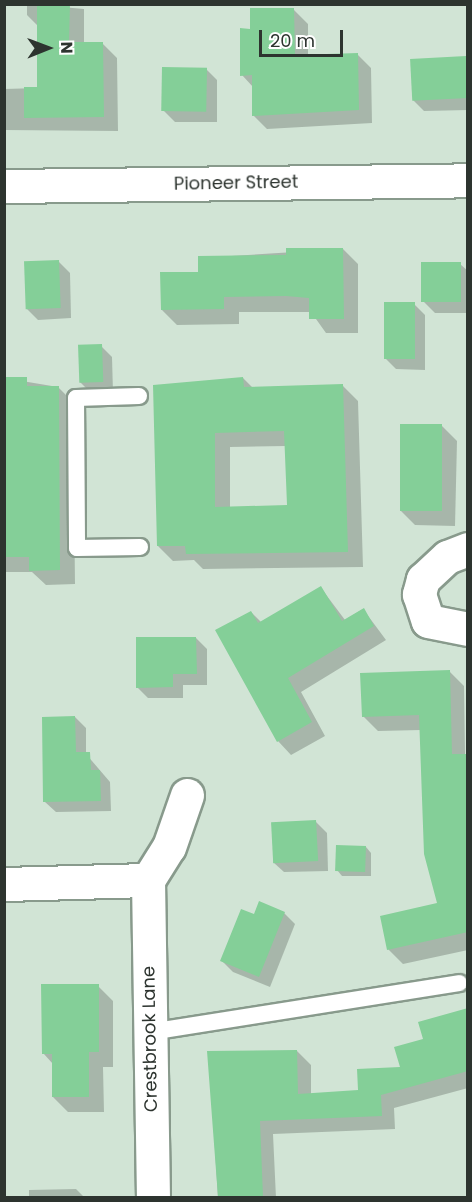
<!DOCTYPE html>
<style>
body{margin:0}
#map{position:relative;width:472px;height:1202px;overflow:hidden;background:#d1e4d5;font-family:Poppins,sans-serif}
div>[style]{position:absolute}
.shadow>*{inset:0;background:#0003}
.building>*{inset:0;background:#84cf98;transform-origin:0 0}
.roads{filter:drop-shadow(2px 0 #889a8c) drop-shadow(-2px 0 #889a8c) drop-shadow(0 2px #889a8c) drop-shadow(0 -2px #889a8c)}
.service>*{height:16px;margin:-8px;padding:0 8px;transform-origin:8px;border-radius:8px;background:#fff}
.minor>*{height:33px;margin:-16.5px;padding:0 16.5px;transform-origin:16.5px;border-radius:16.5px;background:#fff}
span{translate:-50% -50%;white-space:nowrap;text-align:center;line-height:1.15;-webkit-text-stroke:4.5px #fff;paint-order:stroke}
.street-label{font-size:18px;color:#2d342f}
.frame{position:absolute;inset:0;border:6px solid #2d342f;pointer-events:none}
.north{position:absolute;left:18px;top:18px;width:60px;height:60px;-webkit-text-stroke:4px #fff;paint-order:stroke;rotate:89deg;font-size:16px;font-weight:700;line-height:24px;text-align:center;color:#2d342f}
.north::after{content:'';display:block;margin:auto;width:21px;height:27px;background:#2d342f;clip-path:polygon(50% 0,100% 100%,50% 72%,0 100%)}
.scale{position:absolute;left:259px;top:30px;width:84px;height:27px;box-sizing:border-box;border:3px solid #2d342f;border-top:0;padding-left:8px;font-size:18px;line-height:21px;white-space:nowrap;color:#2d342f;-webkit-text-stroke:4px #fff;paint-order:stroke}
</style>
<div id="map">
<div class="shadow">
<div style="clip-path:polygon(27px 4px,84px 9px,84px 44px,102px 43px,117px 58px,118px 131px,4px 130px,4px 89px,39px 88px,39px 27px,27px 15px)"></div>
<div style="clip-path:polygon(294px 10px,308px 24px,308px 56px,357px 54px,371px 68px,372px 123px,267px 129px,253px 115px,253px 87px,242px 75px)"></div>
<div style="clip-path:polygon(468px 57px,468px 110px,424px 111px,413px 100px,412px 60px)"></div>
<div style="clip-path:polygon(206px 69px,217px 80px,217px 122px,175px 122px,164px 111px)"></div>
<div style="clip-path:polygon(343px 249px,358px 264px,358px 333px,326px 333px,311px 312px,239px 312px,239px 324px,177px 325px,162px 310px,200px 273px,199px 258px)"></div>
<div style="clip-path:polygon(59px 262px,70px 273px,71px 318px,38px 320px,27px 309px)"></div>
<div style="clip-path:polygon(460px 264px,468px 271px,468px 313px,435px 313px,424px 302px)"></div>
<div style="clip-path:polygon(414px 304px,425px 315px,425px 370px,396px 369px,385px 358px)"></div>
<div style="clip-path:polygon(101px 346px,112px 357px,113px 393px,91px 393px,80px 382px)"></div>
<div style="clip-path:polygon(4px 378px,58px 387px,73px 402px,75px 584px,46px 585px,32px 572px,4px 572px)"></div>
<div style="clip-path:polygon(evenodd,243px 378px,253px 388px,343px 386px,358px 401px,363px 567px,203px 569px,194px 560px,173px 561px,158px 546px,155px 387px,243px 378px,286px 446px,288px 507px,230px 508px,230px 447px,286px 446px)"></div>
<div style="clip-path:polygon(442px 426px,457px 441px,455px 526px,415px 525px,400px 510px)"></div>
<div style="clip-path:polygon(321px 588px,345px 620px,363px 609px,386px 640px,301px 692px,325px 736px,291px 755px,278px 741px,251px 612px,262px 623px)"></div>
<div style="clip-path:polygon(196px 638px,207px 649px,207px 685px,183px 685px,183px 698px,148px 698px,137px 687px)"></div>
<div style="clip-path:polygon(449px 671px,464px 686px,468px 950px,403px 964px,388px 949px,439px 904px,421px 730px,378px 731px,363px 716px)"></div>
<div style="clip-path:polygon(75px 717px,86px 728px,86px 754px,110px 782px,111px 811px,56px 812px,45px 802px)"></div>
<div style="clip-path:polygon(316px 822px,327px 833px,328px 871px,284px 872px,273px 862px)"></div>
<div style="clip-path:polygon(366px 847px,371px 853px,371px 876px,342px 876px,337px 870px)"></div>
<div style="clip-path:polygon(284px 913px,295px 924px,270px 987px,233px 972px,222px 961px,255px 916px)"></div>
<div style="clip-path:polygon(98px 986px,113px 1001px,113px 1067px,103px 1067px,104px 1112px,68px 1112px,53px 1097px,53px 1064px,43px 1053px)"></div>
<div style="clip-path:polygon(468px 1009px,468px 1088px,394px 1108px,395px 1129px,273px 1134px,276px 1198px,218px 1198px,209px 1053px,297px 1051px,311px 1065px,311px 1094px,359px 1092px,402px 1069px,425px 1040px)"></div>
<div style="clip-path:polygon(4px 1029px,5px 1030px,6px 1064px,4px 1064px)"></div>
<div style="clip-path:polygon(76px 1189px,85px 1198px,29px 1198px,29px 1190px)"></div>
</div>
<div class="building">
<div style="clip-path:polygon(37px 4px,70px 4px,69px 42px,103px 42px,104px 117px,24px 118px,24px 87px,37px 87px)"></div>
<div style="clip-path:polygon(250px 8px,294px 8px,295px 55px,358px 53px,359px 110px,252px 116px,252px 75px,240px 76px,240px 28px,250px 29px)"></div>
<div style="left:466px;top:56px;width:42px;height:56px;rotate:87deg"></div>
<div style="left:162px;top:67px;width:45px;height:44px;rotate:1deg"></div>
<div style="clip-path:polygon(286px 248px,343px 248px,344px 319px,309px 319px,309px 298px,286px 296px,224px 297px,224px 309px,161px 310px,160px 272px,198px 272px,198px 256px,286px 255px)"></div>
<div style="left:59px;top:260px;width:48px;height:35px;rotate:88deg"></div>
<div style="left:461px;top:262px;width:40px;height:40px;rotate:90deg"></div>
<div style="left:384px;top:302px;width:31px;height:57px"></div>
<div style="left:102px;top:344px;width:38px;height:24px;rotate:88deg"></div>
<div style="clip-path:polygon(4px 377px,27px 377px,27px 386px,59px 386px,60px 570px,29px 571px,29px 557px,4px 557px)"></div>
<div style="clip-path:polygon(evenodd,243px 377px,244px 387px,343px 384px,348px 552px,186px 554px,185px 546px,157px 546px,153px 385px,243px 377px,284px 431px,287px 505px,215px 507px,215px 433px,284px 431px)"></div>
<div style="left:400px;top:424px;width:42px;height:87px"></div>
<div style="clip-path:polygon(321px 586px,342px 621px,364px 608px,374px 626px,288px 678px,312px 722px,277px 742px,215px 630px,251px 611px,258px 623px)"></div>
<div style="clip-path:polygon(136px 637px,196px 637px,197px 674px,173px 674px,173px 687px,136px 688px)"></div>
<div style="clip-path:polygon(450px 670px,452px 754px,466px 754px,468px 932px,387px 950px,380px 916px,437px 903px,424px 854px,419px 715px,362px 717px,360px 673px)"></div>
<div style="clip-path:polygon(75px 716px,76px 752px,90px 752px,91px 770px,100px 770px,101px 801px,43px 802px,42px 717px)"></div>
<div style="left:316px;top:820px;width:41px;height:45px;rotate:87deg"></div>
<div style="left:336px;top:845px;width:30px;height:26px;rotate:2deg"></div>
<div style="clip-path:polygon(259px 901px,285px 912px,259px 977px,220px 961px,241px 909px,254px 914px)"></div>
<div style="clip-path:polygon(41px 984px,99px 984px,99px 1052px,89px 1052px,89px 1097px,52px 1097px,52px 1054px,42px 1054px)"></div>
<div style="clip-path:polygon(468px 1008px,468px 1071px,381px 1095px,382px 1116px,260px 1121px,263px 1197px,218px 1197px,207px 1051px,297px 1050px,298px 1094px,358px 1090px,357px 1069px,400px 1067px,394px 1047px,423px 1039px,418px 1022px)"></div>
</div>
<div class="roads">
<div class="service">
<div style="left:139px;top:396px;width:63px;rotate:178.2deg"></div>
<div style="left:76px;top:398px;width:150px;rotate:89.6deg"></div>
<div style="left:77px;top:548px;width:63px;rotate:-0.9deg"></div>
<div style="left:150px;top:1032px;width:313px;rotate:-9deg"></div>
</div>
<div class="minor">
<div style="left:4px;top:186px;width:464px;rotate:-0.7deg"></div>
<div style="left:468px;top:549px;width:22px;rotate:159deg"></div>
<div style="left:447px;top:557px;width:33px;rotate:137deg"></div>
<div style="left:423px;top:579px;width:16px;rotate:105deg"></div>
<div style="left:419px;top:594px;width:28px;rotate:72deg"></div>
<div style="left:428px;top:621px;width:41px;rotate:11.3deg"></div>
<div style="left:4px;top:884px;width:144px;rotate:-1.6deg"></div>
<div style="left:153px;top:1198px;width:318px;rotate:-90.9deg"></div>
<div style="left:148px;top:880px;width:39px;rotate:-58deg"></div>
<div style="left:169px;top:847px;width:55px;rotate:-70.9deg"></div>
</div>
</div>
<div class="street-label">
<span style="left:236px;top:183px;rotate:-1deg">Pioneer Street</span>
<span style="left:150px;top:1039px;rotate:-91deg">Crestbrook Lane</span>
</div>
<div class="frame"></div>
<div class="north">N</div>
<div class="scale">20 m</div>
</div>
